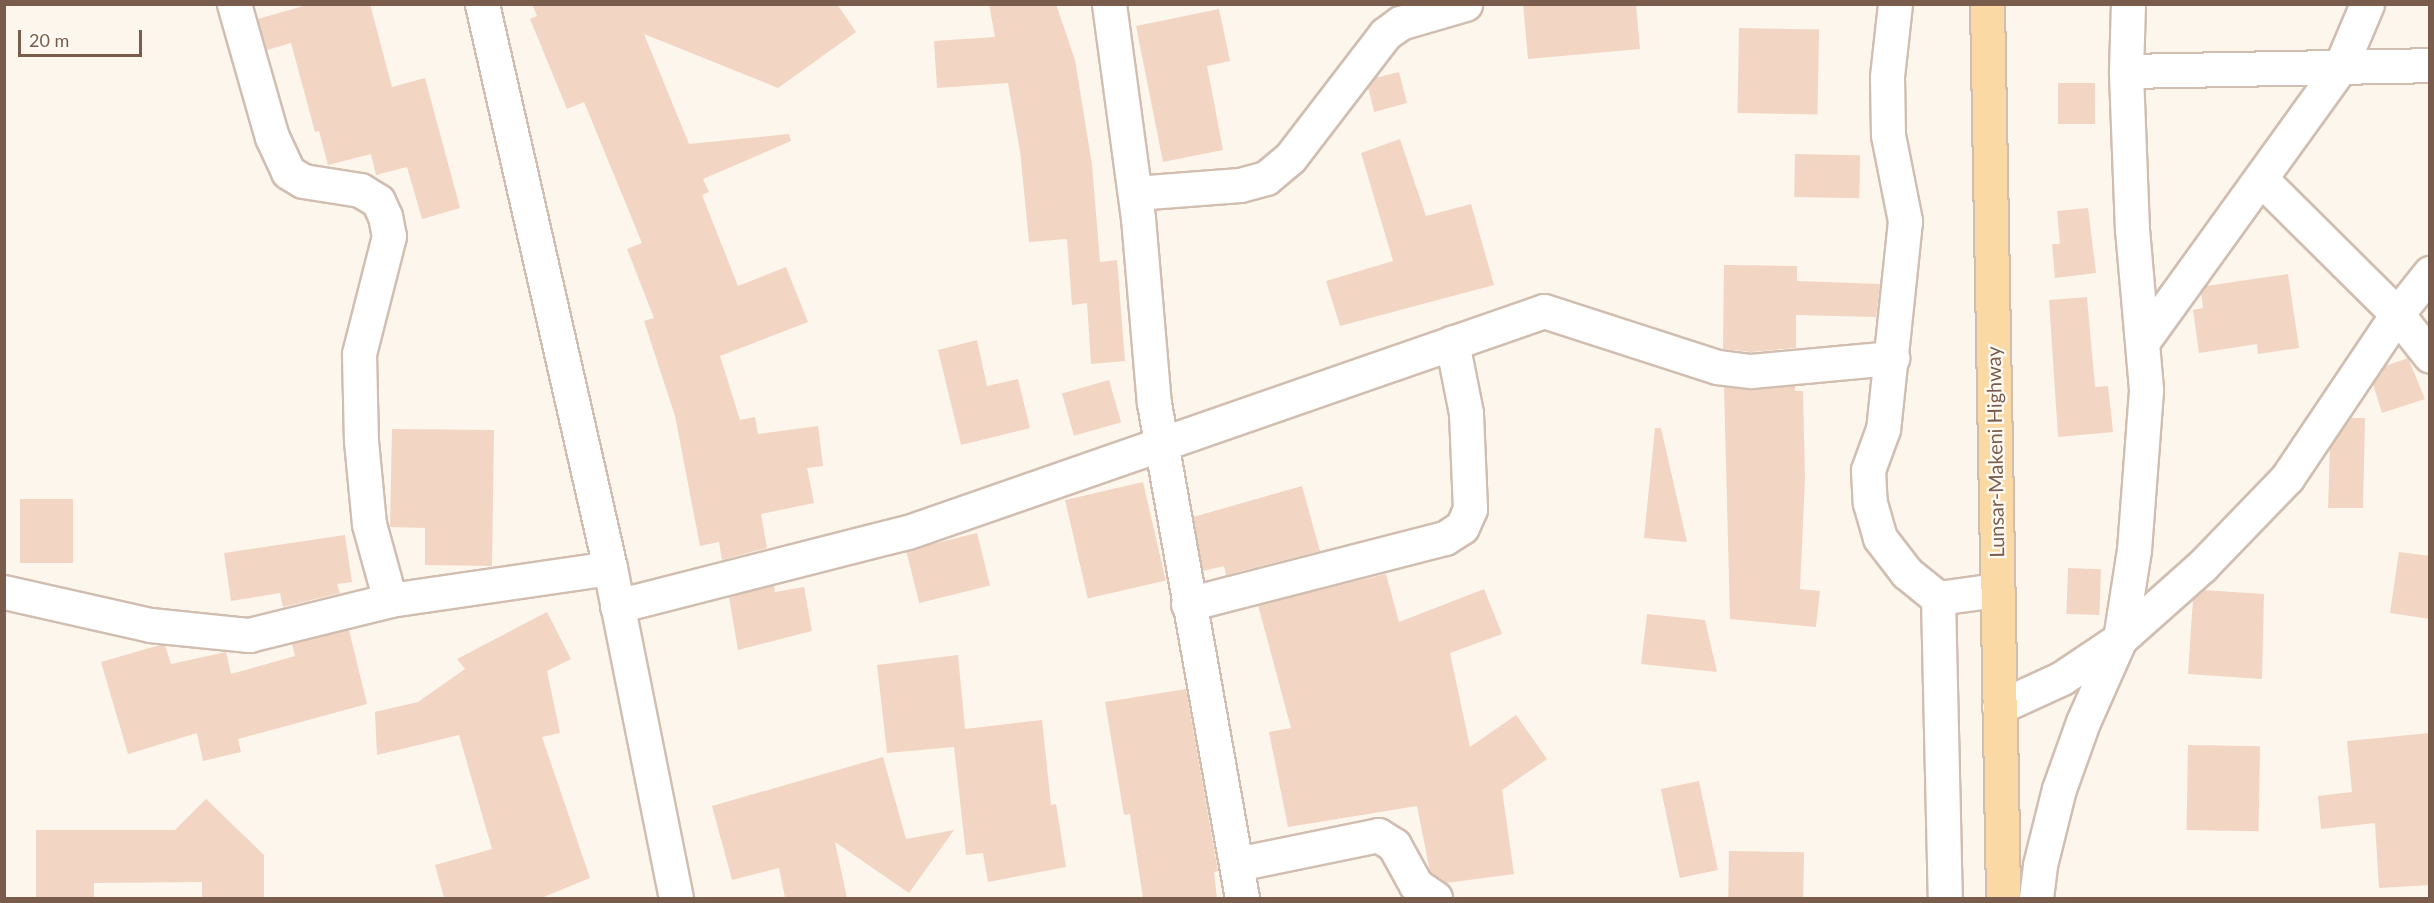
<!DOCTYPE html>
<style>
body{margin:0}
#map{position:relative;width:2434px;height:903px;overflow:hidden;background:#fdf6ec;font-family:Lato,sans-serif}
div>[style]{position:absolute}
.building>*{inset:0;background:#f3d5c3;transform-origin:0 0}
.roads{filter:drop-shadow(2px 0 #d1beb0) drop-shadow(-2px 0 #d1beb0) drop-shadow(0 2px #d1beb0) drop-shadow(0 -2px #d1beb0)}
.street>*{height:33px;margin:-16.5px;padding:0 16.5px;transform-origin:16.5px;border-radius:16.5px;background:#fff}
.primary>*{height:33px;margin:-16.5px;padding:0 16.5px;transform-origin:16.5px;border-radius:16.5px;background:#fbd9a5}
span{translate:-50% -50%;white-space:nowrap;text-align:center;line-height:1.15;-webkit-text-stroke:4.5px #fffaf3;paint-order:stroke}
.street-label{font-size:20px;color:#7a5c4d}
.frame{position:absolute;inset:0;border:6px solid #7a5c4d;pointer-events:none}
.scale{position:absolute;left:18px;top:30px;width:124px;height:27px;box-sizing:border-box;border:3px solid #7a5c4d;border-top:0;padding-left:8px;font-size:18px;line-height:21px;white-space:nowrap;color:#7a5c4d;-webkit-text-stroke:4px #fffaf3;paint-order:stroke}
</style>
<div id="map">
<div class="building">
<div style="clip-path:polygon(310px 4px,370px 4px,392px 87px,425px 78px,460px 208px,422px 219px,407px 167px,376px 175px,371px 154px,328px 165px,319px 131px,315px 132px,291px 43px,267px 50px,258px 19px)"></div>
<div style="clip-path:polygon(532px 4px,837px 4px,856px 32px,778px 88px,644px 34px,689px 144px,789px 134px,791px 141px,703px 179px,709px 192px,702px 195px,738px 286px,786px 267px,808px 322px,720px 356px,740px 420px,755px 417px,758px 434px,818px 426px,823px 466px,807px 468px,814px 503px,761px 514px,767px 548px,722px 560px,719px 542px,700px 546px,675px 416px,644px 321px,654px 318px,627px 249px,642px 243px,584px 102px,567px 109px,530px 19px,537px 16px)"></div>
<div style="clip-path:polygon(989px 4px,1056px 4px,1075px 60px,1092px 165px,1100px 262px,1117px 260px,1125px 361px,1091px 364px,1087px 303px,1072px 305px,1067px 239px,1029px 242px,1020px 151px,1008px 83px,937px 88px,934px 41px,995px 37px)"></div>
<div style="clip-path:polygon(1523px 4px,1636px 4px,1640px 49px,1528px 59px)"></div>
<div style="clip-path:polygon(1219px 9px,1230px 61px,1207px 66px,1223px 150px,1163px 162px,1136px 26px)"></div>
<div style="left:1739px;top:28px;width:80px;height:85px;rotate:1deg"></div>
<div style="clip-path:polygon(1399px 72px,1407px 103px,1374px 112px,1368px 87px,1375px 78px)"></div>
<div style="left:2058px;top:83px;width:37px;height:41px"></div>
<div style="clip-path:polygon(1400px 139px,1426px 216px,1471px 204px,1494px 285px,1340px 326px,1326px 281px,1393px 261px,1361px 153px)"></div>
<div style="left:1795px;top:154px;width:65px;height:43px;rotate:1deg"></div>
<div style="clip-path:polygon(2088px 208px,2096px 273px,2055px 278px,2052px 244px,2060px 244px,2057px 211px)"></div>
<div style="clip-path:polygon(1724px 265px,1797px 266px,1797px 281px,1880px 284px,1876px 317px,1796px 315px,1796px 348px,1751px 352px,1723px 349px)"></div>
<div style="clip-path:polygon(2288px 274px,2299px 348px,2258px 354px,2257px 344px,2199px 353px,2193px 310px,2203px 308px,2201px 293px,2206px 286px)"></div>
<div style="clip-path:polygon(2087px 297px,2095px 387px,2108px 386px,2113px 432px,2058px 437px,2049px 300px)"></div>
<div style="clip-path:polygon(977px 340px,987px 386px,1018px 379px,1030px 428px,961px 445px,938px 350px)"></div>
<div style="clip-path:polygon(2408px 358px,2425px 399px,2382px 413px,2373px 384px,2385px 366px)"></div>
<div style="left:1109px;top:380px;width:44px;height:49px;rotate:74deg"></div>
<div style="clip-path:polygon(1795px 386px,1795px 391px,1803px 391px,1805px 479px,1800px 589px,1820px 591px,1816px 627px,1730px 619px,1724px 387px,1752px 390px)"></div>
<div style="clip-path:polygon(2350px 418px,2365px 418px,2363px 508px,2328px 508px,2330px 448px)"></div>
<div style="clip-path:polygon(1655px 428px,1661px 428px,1687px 542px,1644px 538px)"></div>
<div style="clip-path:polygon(392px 429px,494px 430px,492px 566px,425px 565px,425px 528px,390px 527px)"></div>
<div style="left:1143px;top:482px;width:101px;height:80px;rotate:77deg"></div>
<div style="clip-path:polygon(1302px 486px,1320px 551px,1226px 575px,1224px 566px,1203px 571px,1193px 517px)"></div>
<div style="left:20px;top:499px;width:53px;height:64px"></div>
<div style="left:977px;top:533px;width:54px;height:73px;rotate:76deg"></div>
<div style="clip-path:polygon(345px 535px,352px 582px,337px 584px,340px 593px,283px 607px,280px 593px,231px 601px,224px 553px)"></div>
<div style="clip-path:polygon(2399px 552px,2430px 556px,2430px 619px,2390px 613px)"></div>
<div style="left:2068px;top:568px;width:33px;height:46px;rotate:2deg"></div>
<div style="clip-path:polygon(1386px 574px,1399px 622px,1484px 589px,1502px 634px,1450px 653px,1470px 747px,1516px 715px,1547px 759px,1502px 790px,1514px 874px,1446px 883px,1430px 872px,1417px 806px,1288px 827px,1269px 732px,1291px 728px,1258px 605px)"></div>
<div style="clip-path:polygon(774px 585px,775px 592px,804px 587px,812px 631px,738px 650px,729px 597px)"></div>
<div style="clip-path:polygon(2203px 590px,2264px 594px,2262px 679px,2188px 674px,2193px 599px)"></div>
<div style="clip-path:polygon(547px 612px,571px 659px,547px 671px,560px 733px,542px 737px,590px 878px,541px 898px,444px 898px,435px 865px,492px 849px,459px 735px,377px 755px,375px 712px,418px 702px,465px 669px,457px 659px)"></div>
<div style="clip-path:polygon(1647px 614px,1705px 620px,1717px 672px,1641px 664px)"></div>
<div style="clip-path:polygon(349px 630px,367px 704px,238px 739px,241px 752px,203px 761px,197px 733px,128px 754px,101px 662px,160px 645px,165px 645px,171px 664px,226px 652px,231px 674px,295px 656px,292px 644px)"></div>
<div style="clip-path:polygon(958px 655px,965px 729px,1042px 720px,1051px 805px,1056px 804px,1066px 867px,988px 882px,983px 853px,966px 855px,954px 747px,887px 753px,877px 665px)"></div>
<div style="clip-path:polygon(1186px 689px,1218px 871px,1214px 872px,1217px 898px,1143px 898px,1130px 814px,1124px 815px,1105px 702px)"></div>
<div style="clip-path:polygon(2430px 733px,2430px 885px,2379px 888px,2375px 823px,2321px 829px,2318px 796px,2352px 792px,2347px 741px)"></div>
<div style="left:2188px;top:745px;width:72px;height:85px;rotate:1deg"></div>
<div style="clip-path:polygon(883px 757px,906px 839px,954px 830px,909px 893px,835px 842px,847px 898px,785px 898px,779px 868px,732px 880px,712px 806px)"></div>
<div style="left:1699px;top:781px;width:91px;height:39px;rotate:78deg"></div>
<div style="clip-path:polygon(206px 799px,264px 855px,264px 898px,202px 898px,202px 882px,94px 883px,94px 898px,36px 898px,36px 830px,175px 830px)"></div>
<div style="left:1729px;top:851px;width:75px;height:47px;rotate:1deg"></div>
</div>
<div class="roads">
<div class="street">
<div style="left:234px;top:4px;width:138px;rotate:74.1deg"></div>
<div style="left:272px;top:137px;width:38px;rotate:65deg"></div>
<div style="left:288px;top:172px;width:17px;rotate:31deg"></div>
<div style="left:303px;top:181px;width:58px;rotate:9deg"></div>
<div style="left:360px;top:190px;width:21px;rotate:31deg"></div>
<div style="left:378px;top:201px;width:17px;rotate:65deg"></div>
<div style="left:385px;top:216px;width:20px;rotate:79deg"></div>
<div style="left:389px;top:236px;width:122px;rotate:104.3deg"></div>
<div style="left:359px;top:354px;width:87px;rotate:88.7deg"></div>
<div style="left:361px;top:441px;width:83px;rotate:84.5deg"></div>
<div style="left:369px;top:524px;width:79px;rotate:74.6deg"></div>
<div style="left:482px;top:4px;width:578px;rotate:77.21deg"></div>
<div style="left:610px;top:568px;width:337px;rotate:78.7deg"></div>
<div style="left:1109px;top:4px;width:216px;rotate:82.3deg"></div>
<div style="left:1138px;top:218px;width:186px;rotate:85.1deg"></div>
<div style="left:1154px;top:403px;width:503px;rotate:79.92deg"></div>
<div style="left:1895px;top:4px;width:73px;rotate:96.3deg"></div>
<div style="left:1887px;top:77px;width:58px;rotate:89deg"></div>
<div style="left:1888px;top:135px;width:88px;rotate:78.8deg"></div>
<div style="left:1905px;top:221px;width:209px;rotate:96deg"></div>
<div style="left:1883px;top:429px;width:44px;rotate:110.1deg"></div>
<div style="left:1868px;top:470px;width:33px;rotate:87deg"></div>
<div style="left:1870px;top:503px;width:36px;rotate:74deg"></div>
<div style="left:1880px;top:538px;width:44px;rotate:52.4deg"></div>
<div style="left:1907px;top:573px;width:40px;rotate:39deg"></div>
<div style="left:1938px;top:598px;width:60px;rotate:-7.7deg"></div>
<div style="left:2126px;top:71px;width:304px;rotate:-1.1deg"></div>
<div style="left:2262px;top:180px;width:190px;rotate:44.8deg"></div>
<div style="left:2397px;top:314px;width:53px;rotate:51.8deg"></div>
<div style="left:1135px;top:193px;width:105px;rotate:-4.4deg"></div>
<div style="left:1240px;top:185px;width:27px;rotate:-15deg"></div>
<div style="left:1266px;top:178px;width:31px;rotate:-40deg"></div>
<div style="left:1290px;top:158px;width:156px;rotate:-52.5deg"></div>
<div style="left:1385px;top:34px;width:19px;rotate:-36deg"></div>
<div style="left:1400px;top:23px;width:68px;rotate:-16.3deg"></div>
<div style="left:2143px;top:341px;width:337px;rotate:-54.2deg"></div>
<div style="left:2340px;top:68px;width:69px;rotate:-67.1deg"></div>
<div style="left:4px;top:592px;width:150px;rotate:12.7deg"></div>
<div style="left:150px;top:625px;width:100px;rotate:5.8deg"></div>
<div style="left:249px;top:635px;width:145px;rotate:-13.9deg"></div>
<div style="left:390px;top:600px;width:222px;rotate:-8.3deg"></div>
<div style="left:1938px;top:598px;width:300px;rotate:88.7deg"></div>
<div style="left:1188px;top:604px;width:265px;rotate:-14.4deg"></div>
<div style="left:1445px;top:538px;width:20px;rotate:-33deg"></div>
<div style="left:1462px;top:527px;width:20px;rotate:-66deg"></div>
<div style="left:1470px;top:509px;width:96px;rotate:-92.4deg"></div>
<div style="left:1466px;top:413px;width:72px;rotate:-101.2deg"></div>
<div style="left:617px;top:606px;width:300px;rotate:-14.3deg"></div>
<div style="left:908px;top:532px;width:673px;rotate:-19.16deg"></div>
<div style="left:1544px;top:311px;width:182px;rotate:17.9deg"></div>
<div style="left:1717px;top:367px;width:34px;rotate:7deg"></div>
<div style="left:1751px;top:371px;width:142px;rotate:-5.3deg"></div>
<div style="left:1999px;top:707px;width:69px;rotate:-24.7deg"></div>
<div style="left:2062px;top:678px;width:70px;rotate:-33.9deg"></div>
<div style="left:2120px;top:639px;width:90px;rotate:-81.1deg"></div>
<div style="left:2134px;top:550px;width:161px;rotate:-85.7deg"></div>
<div style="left:2146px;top:389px;width:160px;rotate:-95deg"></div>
<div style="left:2132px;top:230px;width:159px;rotate:-92.2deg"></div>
<div style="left:2126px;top:71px;width:67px;rotate:-88.3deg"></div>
<div style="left:1237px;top:864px;width:144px;rotate:-11.6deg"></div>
<div style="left:1378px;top:835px;width:19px;rotate:32deg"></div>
<div style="left:1394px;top:845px;width:46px;rotate:61.2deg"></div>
<div style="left:1416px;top:885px;width:23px;rotate:34deg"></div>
<div style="left:2036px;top:898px;width:33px;rotate:-83deg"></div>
<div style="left:2040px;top:865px;width:78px;rotate:-76deg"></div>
<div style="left:2059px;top:789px;width:71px;rotate:-70.3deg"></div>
<div style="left:2083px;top:722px;width:91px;rotate:-66deg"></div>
<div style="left:2120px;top:639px;width:110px;rotate:-41.7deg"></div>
<div style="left:2202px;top:566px;width:122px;rotate:-46deg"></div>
<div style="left:2287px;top:478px;width:197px;rotate:-56.1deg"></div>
<div style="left:2397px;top:314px;width:53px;rotate:-51.2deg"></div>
</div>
<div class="primary">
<div style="left:1987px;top:4px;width:894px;rotate:88.97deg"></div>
</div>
</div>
<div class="street-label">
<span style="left:1995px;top:452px;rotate:-91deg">Lunsar-Makeni Highway</span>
</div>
<div class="frame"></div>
<div class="scale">20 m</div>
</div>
